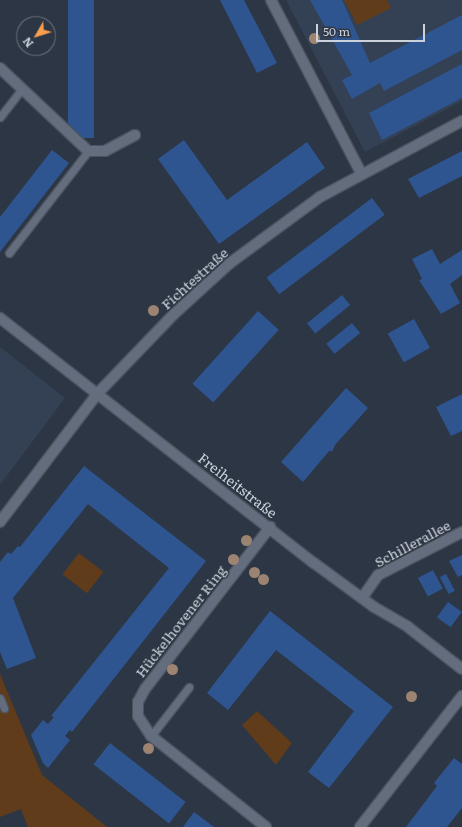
<!DOCTYPE html>
<meta charset="utf-8">
<style>
body{margin:0}
#map{position:relative;width:462px;height:827px;overflow:hidden;background:#2d3644;font-family:Literata,serif}
div>[style]{position:absolute}
.built>*{inset:0;background:#344154}
.green>*{inset:0;background:#603c1b;transform-origin:0 0}
.building>*{inset:0;background:#2e5590;transform-origin:0 0}
.roads{filter:drop-shadow(1px 0 #4c535f) drop-shadow(-1px 0 #4c535f) drop-shadow(0 1px #4c535f) drop-shadow(0 -1px #4c535f)}
.lane>*{height:7px;margin:-3.5px;padding:0 3.5px;transform-origin:3.5px;border-radius:3.5px;background:#636d7d}
.street>*{height:10px;margin:-5px;padding:0 5px;transform-origin:5px;border-radius:5px;background:#636d7d}
.secondary>*{height:10px;margin:-5px;padding:0 5px;transform-origin:5px;border-radius:5px;background:#636d7d}
.trees>*{width:11px;height:11px;margin:-5.5px;border-radius:50%;background:#9c8372}
span{translate:-50% -50%;white-space:nowrap;text-align:center;line-height:1.15;-webkit-text-stroke:3px #2d3644;paint-order:stroke}
.street-label{font-size:14px;color:#ccd2db}
.north{position:absolute;left:16px;top:16px;width:40px;height:40px;box-sizing:border-box;background:#2d3644;border:1px solid #6d7480;border-radius:50%;rotate:231deg;font-size:11px;font-weight:700;line-height:16px;text-align:center;color:#ccd2db}
.north::after{content:'';display:block;margin:auto;width:14px;height:18px;background:#f99f4d;clip-path:polygon(50% 0,100% 100%,50% 72%,0 100%)}
.scale{position:absolute;left:316px;top:24px;width:109px;height:18px;box-sizing:border-box;border:2px solid #ccd2db;border-top:0;padding-left:5px;font-size:12px;line-height:14px;white-space:nowrap;color:#ccd2db;-webkit-text-stroke:3px #2d3644;paint-order:stroke}
</style>
<div id="map">
<div class="built">
<div style="clip-path:polygon(286px 0,462px 0,462px 101px,365px 152px)"></div>
<div style="clip-path:polygon(0 347px,65px 398px,0 485px)"></div>
</div>
<div class="green">
<div style="clip-path:polygon(344px 0,387px 0,391px 8px,357px 25px)"></div>
<div style="left:79px;top:553px;width:31px;height:27px;rotate:38deg"></div>
<div style="clip-path:polygon(0 674px,42px 775px,107px 827px,28px 827px,21px 809px,0 817px)"></div>
<div style="clip-path:polygon(257px 711px,292px 743px,276px 765px,242px 725px)"></div>
</div>
<div class="building">
<div style="left:68px;top:0;width:26px;height:138px"></div>
<div style="clip-path:polygon(220px 0,244px 0,277px 63px,257px 73px)"></div>
<div style="clip-path:polygon(310px 0,342px 0,370px 63px,462px 15px,462px 50px,384px 91px,380px 83px,352px 99px,342px 80px,352px 75px)"></div>
<div style="clip-path:polygon(462px 64px,462px 98px,382px 140px,369px 113px)"></div>
<div style="clip-path:polygon(184px 140px,227px 200px,307px 142px,325px 168px,219px 244px,158px 159px)"></div>
<div style="clip-path:polygon(52px 150px,69px 163px,0 252px,0 217px)"></div>
<div style="clip-path:polygon(462px 151px,462px 176px,419px 198px,408px 179px)"></div>
<div style="left:372px;top:198px;width:21px;height:132px;rotate:53deg"></div>
<div style="clip-path:polygon(432px 249px,440px 264px,462px 250px,462px 275px,450px 284px,460px 303px,441px 314px,419px 280px,422px 279px,412px 259px)"></div>
<div style="left:342px;top:295px;width:13px;height:45px;rotate:51deg"></div>
<div style="left:258px;top:311px;width:28px;height:98px;rotate:42deg"></div>
<div style="left:414px;top:319px;width:33px;height:30px;rotate:61deg"></div>
<div style="left:352px;top:323px;width:13px;height:33px;rotate:51deg"></div>
<div style="clip-path:polygon(346px 388px,368px 408px,335px 445px,332px 452px,330px 450px,303px 482px,281px 462px)"></div>
<div style="clip-path:polygon(462px 394px,462px 431px,451px 436px,436px 407px)"></div>
<div style="clip-path:polygon(84px 466px,206px 561px,72px 732px,70px 730px,65px 736px,70px 740px,48px 768px,43px 763px,31px 735px,43px 720px,48px 724px,54px 717px,51px 716px,169px 568px,88px 504px,13px 598px,36px 658px,7px 669px,0 652px,0 562px,8px 552px,11px 554px,18px 546px,20px 547px)"></div>
<div style="clip-path:polygon(462px 555px,462px 575px,458px 577px,449px 561px)"></div>
<div style="left:433px;top:570px;width:21px;height:17px;rotate:62deg"></div>
<div style="left:446px;top:574px;width:19px;height:7px;rotate:62deg"></div>
<div style="left:448px;top:602px;width:17px;height:19px;rotate:36deg"></div>
<div style="clip-path:polygon(270px 611px,393px 707px,329px 788px,308px 772px,354px 711px,276px 650px,228px 710px,207px 693px)"></div>
<div style="left:110px;top:743px;width:96px;height:27px;rotate:38deg"></div>
<div style="clip-path:polygon(454px 758px,462px 764px,462px 808px,447px 827px,406px 827px,437px 786px,434px 783px)"></div>
<div style="clip-path:polygon(194px 812px,214px 827px,183px 827px)"></div>
</div>
<div class="roads">
<div class="lane">
<div style="left:0;top:117px;width:36px;rotate:-52deg"></div>
<div style="left:9px;top:253px;width:129px;rotate:-52.2deg"></div>
<div style="left:0;top:698px;width:11px;rotate:68deg"></div>
<div style="left:151px;top:736px;width:62px;rotate:-52.2deg"></div>
</div>
<div class="street">
<div style="left:271px;top:0;width:195px;rotate:62.5deg"></div>
<div style="left:0;top:68px;width:121px;rotate:43.3deg"></div>
<div style="left:88px;top:151px;width:17px"></div>
<div style="left:105px;top:151px;width:34px;rotate:-28deg"></div>
<div style="left:0;top:522px;width:162px;rotate:-52.8deg"></div>
<div style="left:98px;top:393px;width:110px;rotate:-46.1deg"></div>
<div style="left:174px;top:314px;width:76px;rotate:-42.3deg"></div>
<div style="left:230px;top:263px;width:112px;rotate:-36.3deg"></div>
<div style="left:320px;top:197px;width:161px;rotate:-28.2deg"></div>
<div style="left:362px;top:598px;width:28px;rotate:-55deg"></div>
<div style="left:378px;top:575px;width:94px;rotate:-27.1deg"></div>
<div style="left:266px;top:827px;width:147px;rotate:-141.6deg"></div>
<div style="left:151px;top:736px;width:24px;rotate:-123deg"></div>
<div style="left:138px;top:716px;width:14px;rotate:-90deg"></div>
<div style="left:138px;top:702px;width:15px;rotate:-62deg"></div>
<div style="left:145px;top:689px;width:205px;rotate:-52.3deg"></div>
<div style="left:360px;top:827px;width:166px;rotate:-52.1deg"></div>
</div>
<div class="secondary">
<div style="left:0;top:318px;width:398px;rotate:38deg"></div>
<div style="left:314px;top:563px;width:74px;rotate:36.3deg"></div>
<div style="left:374px;top:607px;width:39px;rotate:30deg"></div>
<div style="left:408px;top:627px;width:68px;rotate:37.9deg"></div>
</div>
</div>
<div class="trees">
<div style="left:314px;top:38px"></div>
<div style="left:153px;top:310px"></div>
<div style="left:246px;top:540px"></div>
<div style="left:233px;top:559px"></div>
<div style="left:254px;top:572px"></div>
<div style="left:263px;top:579px"></div>
<div style="left:172px;top:669px"></div>
<div style="left:411px;top:696px"></div>
<div style="left:148px;top:748px"></div>
</div>
<div class="street-label">
<span style="left:194px;top:278px;rotate:-42deg">Fichtestraße</span>
<span style="left:238px;top:485px;rotate:38deg">Freiheitstraße</span>
<span style="left:412px;top:543px;rotate:-28deg">Schillerallee</span>
<span style="left:180px;top:621px;rotate:-52deg">Hückelhovener Ring</span>
</div>
<div class="north">N</div>
<div class="scale">50 m</div>
</div>
